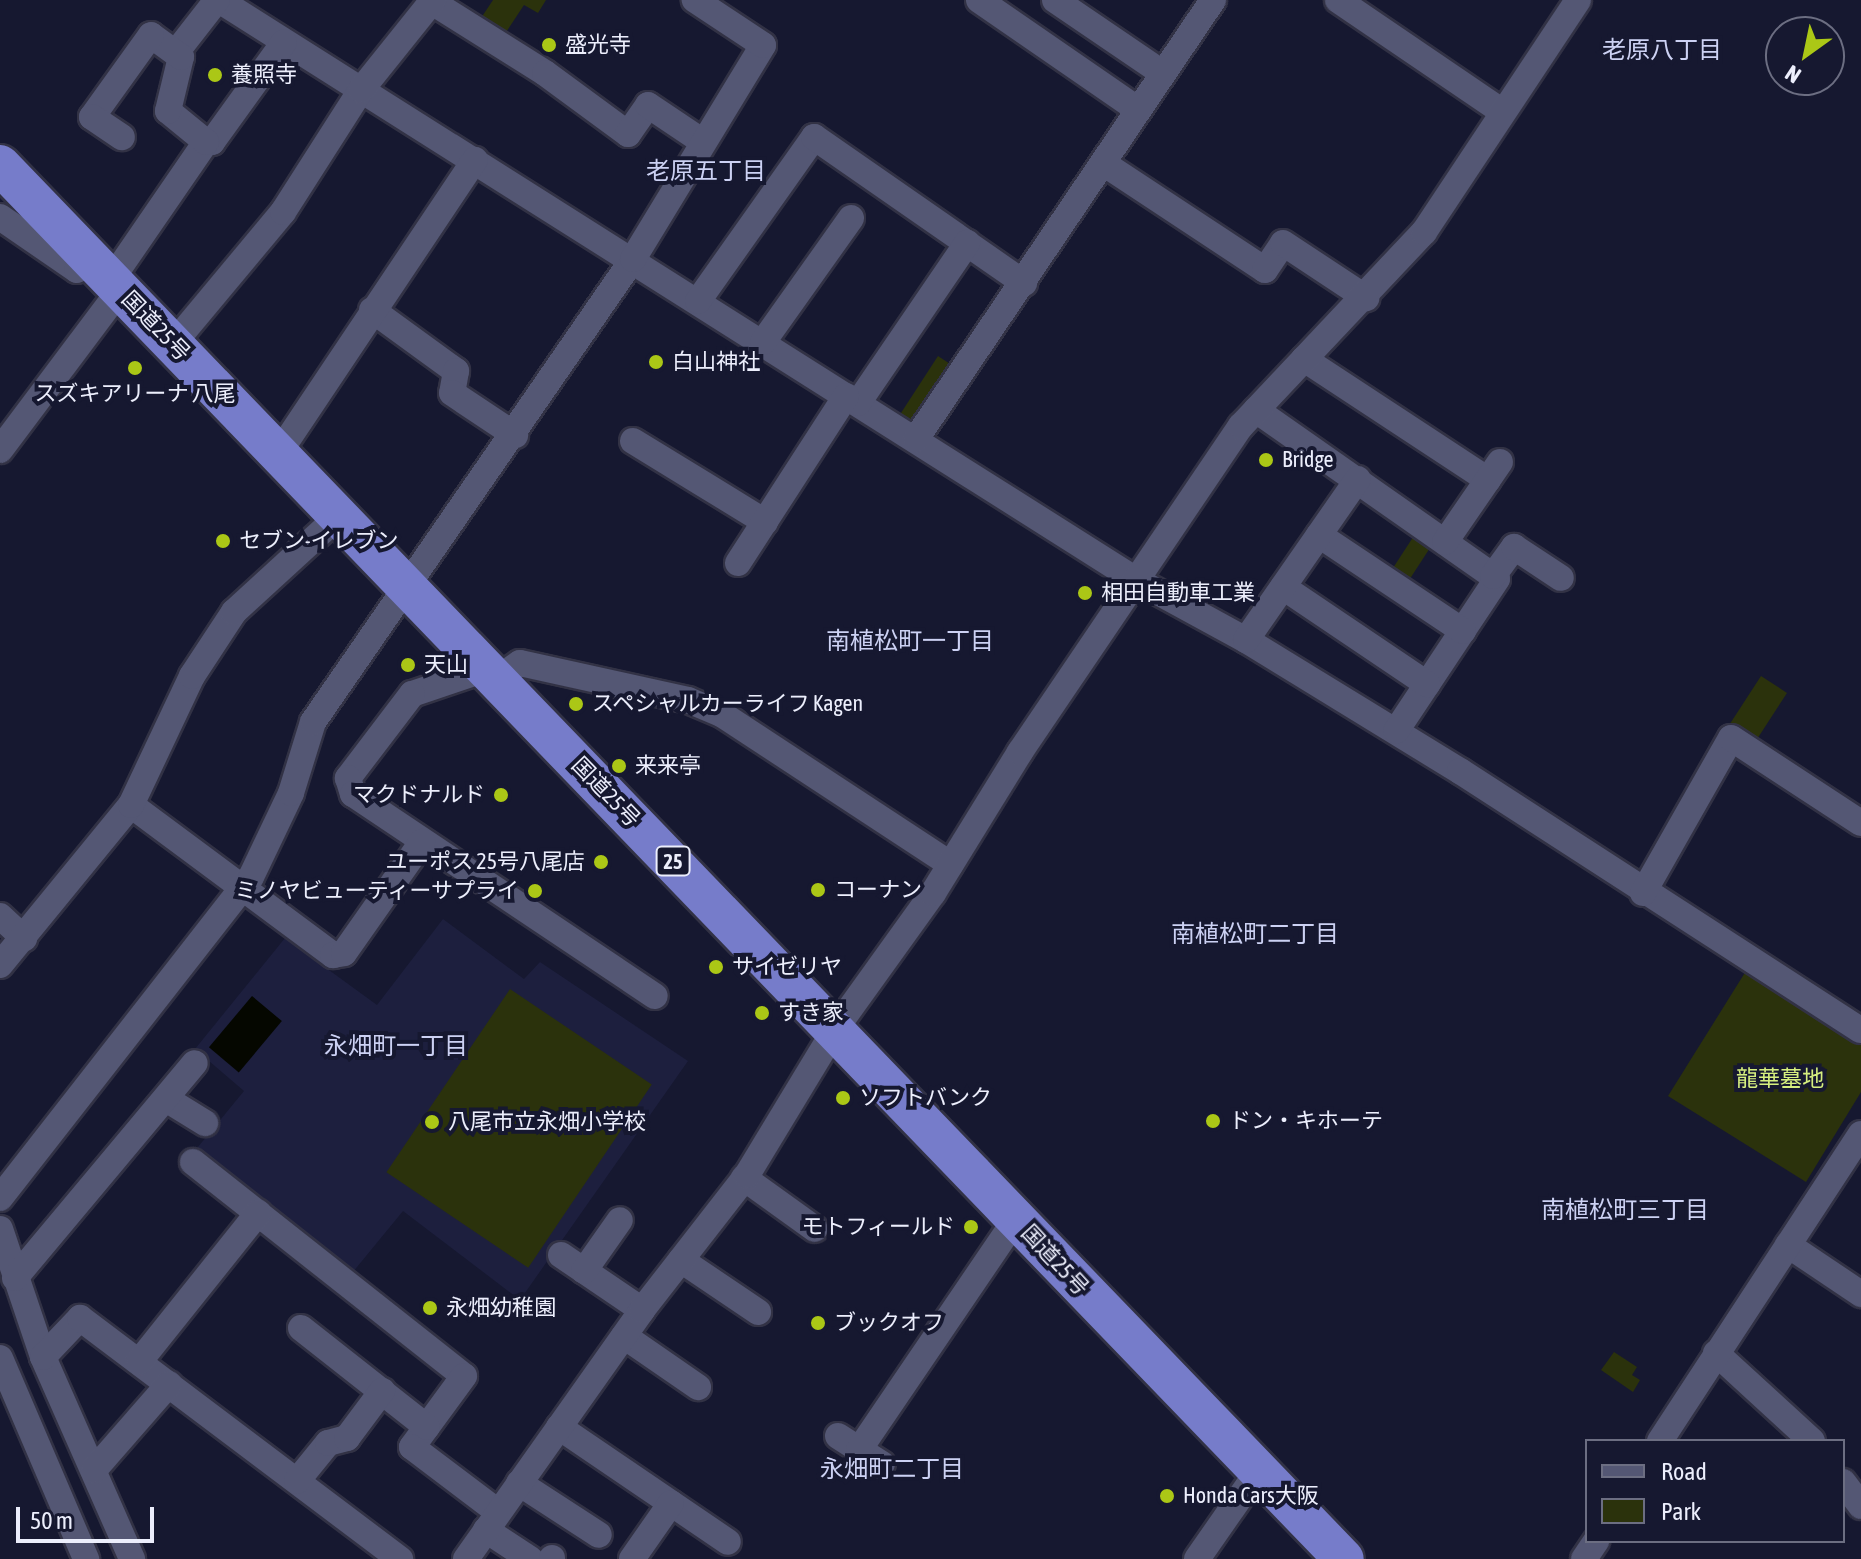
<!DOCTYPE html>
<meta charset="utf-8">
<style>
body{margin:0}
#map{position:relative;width:1861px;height:1559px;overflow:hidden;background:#161830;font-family:"Asap Condensed","Noto Sans JP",sans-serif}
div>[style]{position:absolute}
.built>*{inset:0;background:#1d1f3e}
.green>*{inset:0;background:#2b320c;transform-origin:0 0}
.water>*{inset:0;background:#050700;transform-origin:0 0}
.roads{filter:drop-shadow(2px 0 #323245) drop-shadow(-2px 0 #323245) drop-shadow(0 2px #323245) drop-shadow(0 -2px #323245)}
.minor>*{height:26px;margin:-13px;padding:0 13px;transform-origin:13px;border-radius:13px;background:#545774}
.highway>*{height:40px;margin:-20px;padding:0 20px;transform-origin:20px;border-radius:20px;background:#767cca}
.dots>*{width:22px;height:22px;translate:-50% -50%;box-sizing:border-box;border:4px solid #161830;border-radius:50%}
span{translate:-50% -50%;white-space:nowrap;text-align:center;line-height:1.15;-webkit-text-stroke:8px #161830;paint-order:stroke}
.shield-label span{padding:2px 6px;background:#161830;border:2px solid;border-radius:6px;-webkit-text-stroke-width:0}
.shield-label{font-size:20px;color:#eceefc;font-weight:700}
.poi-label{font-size:22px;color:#eceefc}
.left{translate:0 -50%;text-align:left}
.right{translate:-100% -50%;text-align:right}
.street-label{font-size:22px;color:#eceefc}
.park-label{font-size:22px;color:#d6ef7f}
.neighbourhood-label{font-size:24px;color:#ccd1f3}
.legend{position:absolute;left:1585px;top:1439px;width:260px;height:104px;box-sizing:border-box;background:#161830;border:2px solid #6c6e82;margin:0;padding:10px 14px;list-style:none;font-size:24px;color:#eceefc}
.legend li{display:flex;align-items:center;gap:16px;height:40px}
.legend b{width:40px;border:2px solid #6c6e82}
.north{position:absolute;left:1765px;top:16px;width:80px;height:80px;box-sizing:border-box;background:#161830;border:2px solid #6c6e82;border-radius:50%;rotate:213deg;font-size:22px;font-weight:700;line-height:32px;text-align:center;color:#eceefc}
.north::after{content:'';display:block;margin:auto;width:28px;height:36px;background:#abc716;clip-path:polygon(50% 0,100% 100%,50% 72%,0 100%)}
.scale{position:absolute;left:16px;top:1507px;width:138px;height:36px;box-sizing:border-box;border:4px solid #eceefc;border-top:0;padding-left:10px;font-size:24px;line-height:28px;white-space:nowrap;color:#eceefc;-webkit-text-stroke:6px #161830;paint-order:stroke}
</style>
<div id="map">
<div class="built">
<div style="clip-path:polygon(443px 919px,524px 979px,540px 962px,688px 1061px,520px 1300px,403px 1211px,348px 1278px,193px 1153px,244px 1091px,195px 1049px,285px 938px,377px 1005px)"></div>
</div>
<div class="green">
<div style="clip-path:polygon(493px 0,546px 0,538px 13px,524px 5px,501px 40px,477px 24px)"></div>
<div style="left:938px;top:356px;width:20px;height:71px;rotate:33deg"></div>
<div style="left:1419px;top:528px;width:20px;height:51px;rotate:33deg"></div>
<div style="left:1761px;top:676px;width:31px;height:62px;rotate:33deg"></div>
<div style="clip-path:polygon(1746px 971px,1861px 1041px,1861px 1092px,1806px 1182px,1668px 1096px)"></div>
<div style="left:510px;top:989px;width:171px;height:221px;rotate:34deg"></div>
<div style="clip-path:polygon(1614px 1352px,1637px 1367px,1632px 1375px,1640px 1380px,1633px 1392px,1601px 1370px)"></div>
</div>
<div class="water">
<div style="left:252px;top:996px;width:39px;height:67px;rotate:40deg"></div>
</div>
<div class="roads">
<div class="minor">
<div style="left:219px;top:0;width:1085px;rotate:32.31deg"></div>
<div style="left:1136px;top:580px;width:125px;rotate:28.6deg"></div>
<div style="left:1246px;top:640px;width:251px;rotate:31.5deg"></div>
<div style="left:1460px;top:771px;width:477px;rotate:32.9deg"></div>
<div style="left:979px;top:0;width:192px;rotate:34.6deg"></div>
<div style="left:1055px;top:0;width:128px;rotate:34.2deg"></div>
<div style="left:1338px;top:0;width:199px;rotate:34.2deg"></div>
<div style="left:432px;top:2px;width:133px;rotate:32.1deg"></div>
<div style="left:545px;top:73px;width:103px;rotate:36.3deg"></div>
<div style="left:628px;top:134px;width:35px;rotate:-55deg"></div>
<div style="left:648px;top:105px;width:66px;rotate:33.9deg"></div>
<div style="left:178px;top:50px;width:63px;rotate:-52deg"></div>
<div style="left:206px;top:142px;width:6px"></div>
<div style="left:212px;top:142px;width:123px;rotate:-54.2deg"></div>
<div style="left:1103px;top:163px;width:194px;rotate:33.4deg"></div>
<div style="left:1265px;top:270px;width:32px;rotate:-56deg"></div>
<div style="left:1283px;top:243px;width:100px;rotate:33.5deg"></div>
<div style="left:0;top:217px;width:93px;rotate:34.5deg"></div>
<div style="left:77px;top:270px;width:18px;rotate:-29deg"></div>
<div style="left:111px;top:280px;width:168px;rotate:-55.5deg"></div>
<div style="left:206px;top:142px;width:49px;rotate:-140.8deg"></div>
<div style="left:168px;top:111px;width:56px;rotate:-76.5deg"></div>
<div style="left:181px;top:57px;width:37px;rotate:-144deg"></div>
<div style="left:151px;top:35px;width:101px;rotate:125.7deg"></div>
<div style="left:92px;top:117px;width:36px;rotate:34deg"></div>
<div style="left:698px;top:301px;width:201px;rotate:-54.7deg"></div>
<div style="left:814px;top:137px;width:256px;rotate:34.8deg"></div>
<div style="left:372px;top:310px;width:104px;rotate:36deg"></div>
<div style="left:456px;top:371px;width:22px;rotate:100deg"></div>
<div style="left:452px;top:393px;width:76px;rotate:33.7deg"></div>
<div style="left:763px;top:342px;width:152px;rotate:-54.6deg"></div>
<div style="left:173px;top:344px;width:172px;rotate:-50.2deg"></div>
<div style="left:283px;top:212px;width:145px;rotate:-57.4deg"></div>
<div style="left:361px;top:90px;width:115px;rotate:-51.3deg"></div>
<div style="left:1304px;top:359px;width:220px;rotate:33.3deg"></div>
<div style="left:858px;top:403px;width:194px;rotate:-55.7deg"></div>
<div style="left:1256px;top:410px;width:294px;rotate:35deg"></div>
<div style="left:1497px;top:579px;width:182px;rotate:123.6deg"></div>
<div style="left:916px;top:439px;width:530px;rotate:-55.92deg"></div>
<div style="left:633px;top:441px;width:155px;rotate:31.5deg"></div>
<div style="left:0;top:450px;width:200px;rotate:-53.1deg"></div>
<div style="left:278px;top:454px;width:354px;rotate:-56.2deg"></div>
<div style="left:1319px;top:535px;width:173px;rotate:33.7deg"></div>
<div style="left:1445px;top:542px;width:97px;rotate:-55.5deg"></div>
<div style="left:738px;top:563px;width:199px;rotate:-57.1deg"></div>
<div style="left:1493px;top:576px;width:36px;rotate:-54deg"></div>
<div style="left:1514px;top:547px;width:56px;rotate:33.4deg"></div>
<div style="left:1283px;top:587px;width:174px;rotate:34deg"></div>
<div style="left:1246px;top:640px;width:196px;rotate:-55.2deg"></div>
<div style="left:486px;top:669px;width:78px;rotate:161.3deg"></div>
<div style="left:412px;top:694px;width:106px;rotate:127.3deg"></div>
<div style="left:348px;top:778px;width:17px;rotate:73deg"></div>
<div style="left:353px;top:794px;width:363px;rotate:33.8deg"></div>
<div style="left:497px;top:679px;width:28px;rotate:-35deg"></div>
<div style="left:520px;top:663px;width:172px;rotate:12.4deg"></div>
<div style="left:688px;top:700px;width:38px;rotate:23deg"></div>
<div style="left:723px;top:715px;width:272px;rotate:33.3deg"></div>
<div style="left:131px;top:805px;width:252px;rotate:36.6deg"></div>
<div style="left:333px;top:955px;width:11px;rotate:-10deg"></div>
<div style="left:344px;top:953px;width:136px;rotate:-54.9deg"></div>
<div style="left:1643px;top:893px;width:178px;rotate:-60.4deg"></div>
<div style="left:1731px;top:738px;width:155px;rotate:33.2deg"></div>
<div style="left:0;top:916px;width:33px;rotate:43deg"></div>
<div style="left:0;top:965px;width:207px;rotate:-50.7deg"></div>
<div style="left:131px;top:805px;width:143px;rotate:-64.7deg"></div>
<div style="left:192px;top:676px;width:77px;rotate:-56.7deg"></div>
<div style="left:234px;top:612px;width:144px;rotate:-42.5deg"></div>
<div style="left:166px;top:1099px;width:46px;rotate:31.6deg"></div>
<div style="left:193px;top:1162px;width:345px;rotate:38.3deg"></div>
<div style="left:464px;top:1376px;width:88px;rotate:126.2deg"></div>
<div style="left:412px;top:1447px;width:108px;rotate:37.1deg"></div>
<div style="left:744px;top:1178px;width:87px;rotate:35.7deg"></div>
<div style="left:0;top:1198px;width:407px;rotate:-52deg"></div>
<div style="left:251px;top:877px;width:93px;rotate:-64.5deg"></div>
<div style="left:291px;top:793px;width:74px;rotate:-72.8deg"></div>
<div style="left:313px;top:722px;width:563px;rotate:-55.35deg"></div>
<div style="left:633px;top:259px;width:250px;rotate:-58.7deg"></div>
<div style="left:763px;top:45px;width:82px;rotate:-146.5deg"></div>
<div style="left:0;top:1229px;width:135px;rotate:71.4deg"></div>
<div style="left:43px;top:1357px;width:221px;rotate:66.2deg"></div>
<div style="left:1788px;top:1245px;width:88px;rotate:33.9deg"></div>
<div style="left:561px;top:1255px;width:98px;rotate:34.2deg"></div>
<div style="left:681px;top:1260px;width:93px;rotate:34deg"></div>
<div style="left:584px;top:1271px;width:62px;rotate:-54.8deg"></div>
<div style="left:15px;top:1278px;width:280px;rotate:-50.1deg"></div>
<div style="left:301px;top:1328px;width:160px;rotate:38.2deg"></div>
<div style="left:624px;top:1336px;width:90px;rotate:34.6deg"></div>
<div style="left:1716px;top:1353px;width:130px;rotate:42.5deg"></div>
<div style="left:43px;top:1357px;width:54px;rotate:-46.5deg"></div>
<div style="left:80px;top:1318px;width:401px;rotate:37deg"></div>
<div style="left:0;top:1358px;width:219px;rotate:66.8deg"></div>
<div style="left:139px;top:1362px;width:191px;rotate:-51.4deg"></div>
<div style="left:559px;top:1427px;width:204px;rotate:34.2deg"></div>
<div style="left:838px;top:1436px;width:52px;rotate:32.5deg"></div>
<div style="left:1660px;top:1441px;width:367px;rotate:-56.8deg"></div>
<div style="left:859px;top:1450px;width:279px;rotate:-55.8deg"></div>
<div style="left:94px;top:1470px;width:114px;rotate:-48.9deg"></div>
<div style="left:297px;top:1481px;width:49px;rotate:-50.8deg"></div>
<div style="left:328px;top:1443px;width:20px;rotate:-15deg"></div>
<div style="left:347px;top:1438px;width:59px;rotate:-53.3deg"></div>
<div style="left:1843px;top:1482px;width:30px;rotate:53deg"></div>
<div style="left:519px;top:1483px;width:95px;rotate:33deg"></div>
<div style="left:486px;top:1530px;width:53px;rotate:33.4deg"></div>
<div style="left:466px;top:1559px;width:305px;rotate:-54.7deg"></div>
<div style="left:642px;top:1310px;width:171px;rotate:-52.1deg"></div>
<div style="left:747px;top:1175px;width:172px;rotate:-58.8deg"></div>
<div style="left:836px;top:1028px;width:166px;rotate:-54.3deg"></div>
<div style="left:933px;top:893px;width:166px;rotate:-58.3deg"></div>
<div style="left:1020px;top:752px;width:394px;rotate:-55.9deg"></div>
<div style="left:1241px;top:426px;width:267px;rotate:-46.7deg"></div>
<div style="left:1424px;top:232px;width:278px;rotate:-56.4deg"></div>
<div style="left:552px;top:1559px;width:1px;rotate:-90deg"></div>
<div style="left:632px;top:1559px;width:68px;rotate:-55.1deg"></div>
<div style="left:1197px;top:1559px;width:105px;rotate:-55.1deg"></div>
<div style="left:1584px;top:1559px;width:22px;rotate:-56deg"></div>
</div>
<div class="highway">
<div style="left:0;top:165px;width:1936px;rotate:46.05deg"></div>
</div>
</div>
<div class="dots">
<div style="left:549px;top:45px;background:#abc716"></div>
<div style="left:215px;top:75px;background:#abc716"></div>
<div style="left:656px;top:362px;background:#abc716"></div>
<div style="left:135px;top:368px;background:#abc716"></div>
<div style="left:1266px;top:460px;background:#abc716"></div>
<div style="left:223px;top:541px;background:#abc716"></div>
<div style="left:1085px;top:593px;background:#abc716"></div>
<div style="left:408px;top:665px;background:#abc716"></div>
<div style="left:576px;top:704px;background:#abc716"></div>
<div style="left:619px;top:766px;background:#abc716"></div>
<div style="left:501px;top:795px;background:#abc716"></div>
<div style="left:601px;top:862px;background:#abc716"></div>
<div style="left:818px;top:890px;background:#abc716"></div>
<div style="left:535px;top:891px;background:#abc716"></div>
<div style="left:716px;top:967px;background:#abc716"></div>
<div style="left:762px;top:1013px;background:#abc716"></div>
<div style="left:843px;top:1098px;background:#abc716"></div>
<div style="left:1213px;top:1121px;background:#abc716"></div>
<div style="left:432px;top:1122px;background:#abc716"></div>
<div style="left:971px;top:1227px;background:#abc716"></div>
<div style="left:430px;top:1308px;background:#abc716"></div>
<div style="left:818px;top:1323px;background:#abc716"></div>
<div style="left:1167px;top:1496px;background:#abc716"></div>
</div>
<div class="shield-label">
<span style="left:673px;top:861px">25</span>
</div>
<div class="poi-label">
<span class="left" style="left:565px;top:45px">盛光寺</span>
<span class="left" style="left:231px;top:75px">養照寺</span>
<span class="left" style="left:672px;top:362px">白山神社</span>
<span style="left:135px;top:394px">スズキアリーナ 八尾</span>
<span class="left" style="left:1282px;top:460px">Bridge</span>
<span class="left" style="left:239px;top:541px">セブン-イレブン</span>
<span class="left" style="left:1101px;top:593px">相田自動車工業</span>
<span class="left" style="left:424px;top:665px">天山</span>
<span class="left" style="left:592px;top:704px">スペシャルカーライフ Kagen</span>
<span class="left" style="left:635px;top:766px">来来亭</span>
<span class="right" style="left:485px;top:795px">マクドナルド</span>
<span class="right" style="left:585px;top:862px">ユーポス 25号八尾店</span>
<span class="left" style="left:834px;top:890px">コーナン</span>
<span class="right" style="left:519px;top:891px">ミノヤビューティーサプライ</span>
<span class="left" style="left:732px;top:967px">サイゼリヤ</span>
<span class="left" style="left:778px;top:1013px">すき家</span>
<span class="left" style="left:859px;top:1098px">ソフトバンク</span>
<span class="left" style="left:1229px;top:1121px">ドン・キホーテ</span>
<span class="left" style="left:448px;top:1122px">八尾市立永畑小学校</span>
<span class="right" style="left:955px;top:1227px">モトフィールド</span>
<span class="left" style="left:446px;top:1308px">永畑幼稚園</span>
<span class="left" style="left:834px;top:1323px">ブックオフ</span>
<span class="left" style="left:1183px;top:1496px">Honda Cars大阪</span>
</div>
<div class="street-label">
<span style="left:156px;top:326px;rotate:46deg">国道25号</span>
<span style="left:606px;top:792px;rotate:46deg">国道25号</span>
<span style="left:1055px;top:1260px;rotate:47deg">国道25号</span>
</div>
<div class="park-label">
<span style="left:1780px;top:1079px">龍華墓地</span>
</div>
<div class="neighbourhood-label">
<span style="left:1662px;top:50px">老原八丁目</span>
<span style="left:706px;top:171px">老原五丁目</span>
<span style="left:910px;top:641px">南植松町一丁目</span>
<span style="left:1255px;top:934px">南植松町二丁目</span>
<span style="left:396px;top:1046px">永畑町一丁目</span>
<span style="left:1625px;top:1210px">南植松町三丁目</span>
<span style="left:892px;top:1469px">永畑町二丁目</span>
</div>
<ul class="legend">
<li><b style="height:10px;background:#545774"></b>Road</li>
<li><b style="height:22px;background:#2b320c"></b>Park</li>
</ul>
<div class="north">N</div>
<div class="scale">50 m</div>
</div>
